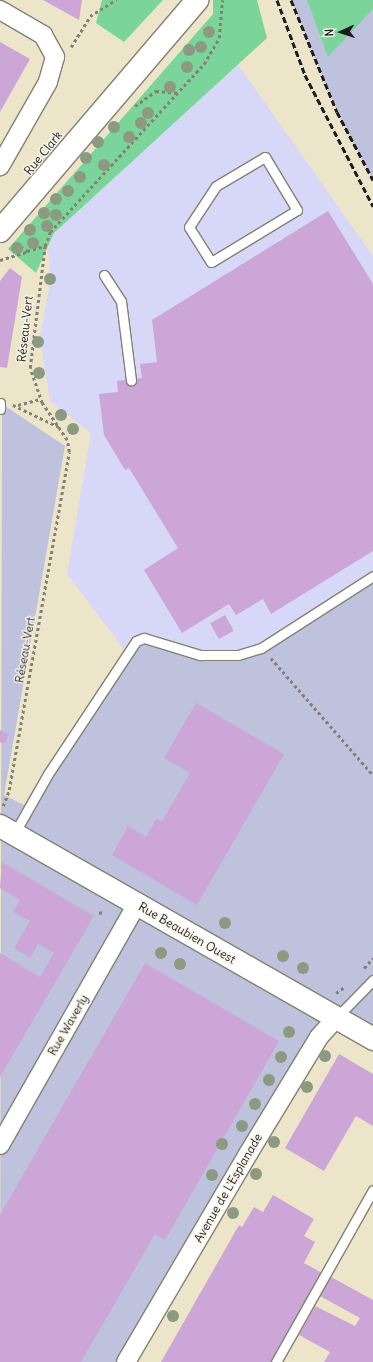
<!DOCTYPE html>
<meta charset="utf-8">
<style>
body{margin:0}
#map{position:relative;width:373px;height:1362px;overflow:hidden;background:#ede5c9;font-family:Delius,sans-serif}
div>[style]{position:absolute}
.built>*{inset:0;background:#d7d7f8}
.industrial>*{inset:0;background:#bfc2dd}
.green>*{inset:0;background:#7bd59b}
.building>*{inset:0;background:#cca6d7;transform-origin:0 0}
.path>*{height:2.5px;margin-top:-1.25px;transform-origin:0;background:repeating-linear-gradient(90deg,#848072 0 3px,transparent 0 6px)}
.roads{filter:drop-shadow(1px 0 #848072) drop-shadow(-1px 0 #848072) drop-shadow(0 1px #848072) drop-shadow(0 -1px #848072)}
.service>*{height:9px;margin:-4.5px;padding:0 4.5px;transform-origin:4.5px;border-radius:4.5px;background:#fff}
.minor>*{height:18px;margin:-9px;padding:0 9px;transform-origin:9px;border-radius:9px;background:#fff}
.tertiary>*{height:22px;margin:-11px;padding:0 11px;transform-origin:11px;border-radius:11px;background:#fff}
.secondary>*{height:22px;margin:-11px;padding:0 11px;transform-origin:11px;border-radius:11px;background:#fff}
.rail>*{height:3px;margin-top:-1.5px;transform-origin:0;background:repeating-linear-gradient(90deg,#1c1c1c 0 6px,transparent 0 9px)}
.trees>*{width:12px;height:12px;margin:-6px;border-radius:50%;background:#8c9a82}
span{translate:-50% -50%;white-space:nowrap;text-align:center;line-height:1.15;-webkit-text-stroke:3px #f7f3e8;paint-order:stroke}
.street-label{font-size:12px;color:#1c1c1c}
.north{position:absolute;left:321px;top:12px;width:40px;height:40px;-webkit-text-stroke:3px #f7f3e8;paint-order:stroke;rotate:267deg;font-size:11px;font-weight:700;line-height:16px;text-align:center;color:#1c1c1c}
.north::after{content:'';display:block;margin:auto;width:14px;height:18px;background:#1c1c1c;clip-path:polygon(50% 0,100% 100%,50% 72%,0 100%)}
</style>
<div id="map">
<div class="built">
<div style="clip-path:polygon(237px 63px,373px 256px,373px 576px,285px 633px,238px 655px,126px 652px,67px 574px,91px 433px,50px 401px,40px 336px,51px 278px,48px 249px,54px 233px)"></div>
</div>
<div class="industrial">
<div style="clip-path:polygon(291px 0,373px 0,373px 180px,337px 112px)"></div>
<div style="clip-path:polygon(2px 404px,65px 446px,4px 795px,24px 805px,136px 641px,200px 655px,238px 655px,261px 648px,373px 576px,373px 1039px,336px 1018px,130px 1362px,0 1362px)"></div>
</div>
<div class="green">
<div style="clip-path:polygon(102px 0,163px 0,124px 42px,96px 23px)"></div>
<div style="clip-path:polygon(213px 0,257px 0,267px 38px,54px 233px,36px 273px,8px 249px,213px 14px)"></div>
<div style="clip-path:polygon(307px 0,373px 0,373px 9px,328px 57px)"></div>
</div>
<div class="building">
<div style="clip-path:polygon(43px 0,82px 0,79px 20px)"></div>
<div style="clip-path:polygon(0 42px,30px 59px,0 112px)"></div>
<div style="clip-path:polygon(328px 211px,373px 284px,373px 551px,271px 614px,263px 599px,236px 615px,229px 604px,182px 633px,144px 570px,178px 548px,129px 468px,125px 470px,104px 435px,99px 394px,118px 392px,117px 381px,142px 378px,140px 364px,157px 362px,152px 320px)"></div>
<div style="clip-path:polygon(10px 268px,22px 277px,7px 368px,0 367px,0 281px)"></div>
<div style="left:225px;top:615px;width:18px;height:17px;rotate:61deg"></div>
<div style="clip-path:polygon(196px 703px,284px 754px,197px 905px,112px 855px,128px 826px,146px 837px,156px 819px,162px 821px,190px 773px,164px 758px)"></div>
<div style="clip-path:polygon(0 730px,9px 735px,4px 744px,0 742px)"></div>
<div style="clip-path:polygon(2px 862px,94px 916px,0 1077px,0 953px,40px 977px,54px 953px,38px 944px,30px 958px,14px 948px,30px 921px,13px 912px,20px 900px,0 888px)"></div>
<div style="clip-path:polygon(145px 963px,279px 1041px,165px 1240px,155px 1234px,81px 1362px,0 1362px,0 1215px)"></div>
<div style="clip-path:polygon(339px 1054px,373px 1074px,373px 1126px,356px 1116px,324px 1171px,285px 1148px)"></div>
<div style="clip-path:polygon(273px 1195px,314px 1219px,304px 1236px,315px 1242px,304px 1263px,322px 1273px,271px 1362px,161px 1362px,239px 1225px,242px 1227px,254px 1207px,263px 1212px)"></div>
<div style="clip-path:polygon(331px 1277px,373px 1300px,373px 1362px,324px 1362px,330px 1352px,299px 1335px,315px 1306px,355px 1326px,360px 1318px,320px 1296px)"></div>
</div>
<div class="path">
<div style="left:71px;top:47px;width:36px;rotate:-58deg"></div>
<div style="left:90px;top:16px;width:31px;rotate:-32deg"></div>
<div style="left:135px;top:106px;width:26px;rotate:-36deg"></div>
<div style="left:156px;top:91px;width:21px;rotate:5deg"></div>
<div style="left:16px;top:243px;width:14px;rotate:36deg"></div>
<div style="left:27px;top:251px;width:19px;rotate:-16deg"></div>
<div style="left:0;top:260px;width:28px;rotate:-17deg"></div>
<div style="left:13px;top:405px;width:51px;rotate:25.6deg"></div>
<div style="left:18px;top:405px;width:23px;rotate:-15deg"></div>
<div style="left:271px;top:658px;width:155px;rotate:48.9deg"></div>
<div style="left:3px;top:806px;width:17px;rotate:-69deg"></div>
<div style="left:9px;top:790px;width:343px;rotate:-79.9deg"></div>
<div style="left:69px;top:452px;width:12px;rotate:-99deg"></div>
<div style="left:67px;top:440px;width:45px;rotate:-124deg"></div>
<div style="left:42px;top:403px;width:37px;rotate:-109deg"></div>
<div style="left:30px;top:368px;width:123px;rotate:-83deg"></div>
<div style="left:45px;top:246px;width:15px;rotate:-70deg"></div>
<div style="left:50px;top:232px;width:228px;rotate:-47.5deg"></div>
<div style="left:204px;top:64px;width:30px;rotate:-60deg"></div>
<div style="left:219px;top:38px;width:38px;rotate:-85deg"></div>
<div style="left:99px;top:913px;width:4px;rotate:-14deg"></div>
<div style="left:364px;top:968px;width:13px;rotate:-48deg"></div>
<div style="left:336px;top:993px;width:9px;rotate:-36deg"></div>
</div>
<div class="roads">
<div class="service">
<div style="left:265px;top:157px;width:62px;rotate:58.9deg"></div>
<div style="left:297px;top:210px;width:100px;rotate:148.8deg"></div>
<div style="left:211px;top:262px;width:41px;rotate:-122.2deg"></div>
<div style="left:189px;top:227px;width:49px;rotate:-56.6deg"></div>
<div style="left:216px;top:186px;width:57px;rotate:-30.6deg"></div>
<div style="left:104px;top:275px;width:31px;rotate:57deg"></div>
<div style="left:121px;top:301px;width:80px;rotate:82.8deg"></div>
<div style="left:0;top:403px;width:6px;rotate:90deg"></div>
<div style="left:14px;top:834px;width:69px;rotate:-60.5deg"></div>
<div style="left:48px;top:774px;width:159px;rotate:-56.5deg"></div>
<div style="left:136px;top:641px;width:9px;rotate:-21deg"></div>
<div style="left:144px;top:638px;width:59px;rotate:16.9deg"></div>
<div style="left:200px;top:655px;width:38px"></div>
<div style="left:238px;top:655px;width:24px;rotate:-17deg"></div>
<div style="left:261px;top:648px;width:133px;rotate:-32.7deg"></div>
<div style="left:336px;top:1018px;width:53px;rotate:-45.8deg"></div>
<div style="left:276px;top:1362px;width:197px;rotate:-60.6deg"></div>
</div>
<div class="minor">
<div style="left:0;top:10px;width:50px;rotate:30.2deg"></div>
<div style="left:43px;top:35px;width:25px;rotate:61deg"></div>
<div style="left:55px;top:57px;width:26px;rotate:106deg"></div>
<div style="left:48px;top:82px;width:97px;rotate:119.7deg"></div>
<div style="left:0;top:1145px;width:277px;rotate:-60.4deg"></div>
<div style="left:126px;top:1362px;width:241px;rotate:-59.6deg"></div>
<div style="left:248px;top:1154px;width:137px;rotate:-58.7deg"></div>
<div style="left:319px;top:1037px;width:25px;rotate:-48deg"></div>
</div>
<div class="tertiary">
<div style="left:0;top:826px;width:430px;rotate:29.7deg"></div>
</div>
<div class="secondary">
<div style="left:0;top:231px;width:304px;rotate:-49.5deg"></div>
</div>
</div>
<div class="rail">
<div style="left:277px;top:0;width:80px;rotate:69.5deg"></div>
<div style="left:305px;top:75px;width:148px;rotate:62.6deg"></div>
<div style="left:291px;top:0;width:121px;rotate:67.7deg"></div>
<div style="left:337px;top:112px;width:77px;rotate:62.1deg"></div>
</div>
<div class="trees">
<div style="left:209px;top:32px"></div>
<div style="left:201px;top:47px"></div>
<div style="left:189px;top:50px"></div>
<div style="left:187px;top:67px"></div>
<div style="left:170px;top:87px"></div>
<div style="left:148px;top:113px"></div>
<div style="left:141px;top:123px"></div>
<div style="left:114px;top:127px"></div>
<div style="left:129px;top:137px"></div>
<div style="left:98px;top:142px"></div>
<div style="left:86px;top:158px"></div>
<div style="left:104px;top:165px"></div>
<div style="left:80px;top:177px"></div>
<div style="left:68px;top:191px"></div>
<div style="left:56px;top:199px"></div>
<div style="left:44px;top:213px"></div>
<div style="left:56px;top:215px"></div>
<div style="left:47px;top:226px"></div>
<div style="left:30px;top:230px"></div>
<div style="left:33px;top:243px"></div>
<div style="left:17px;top:248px"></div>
<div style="left:50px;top:279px"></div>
<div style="left:38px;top:342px"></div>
<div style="left:39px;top:373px"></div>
<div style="left:61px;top:415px"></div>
<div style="left:73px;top:429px"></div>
<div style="left:225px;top:923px"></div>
<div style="left:161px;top:953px"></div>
<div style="left:283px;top:956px"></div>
<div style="left:180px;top:964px"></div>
<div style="left:303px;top:968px"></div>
<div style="left:289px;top:1032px"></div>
<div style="left:325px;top:1056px"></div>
<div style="left:281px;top:1057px"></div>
<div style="left:269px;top:1080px"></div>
<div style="left:307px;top:1087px"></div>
<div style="left:255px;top:1104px"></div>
<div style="left:242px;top:1126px"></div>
<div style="left:274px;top:1142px"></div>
<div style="left:222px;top:1144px"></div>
<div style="left:256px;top:1174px"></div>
<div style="left:212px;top:1175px"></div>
<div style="left:233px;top:1213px"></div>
<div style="left:173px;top:1316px"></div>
</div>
<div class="street-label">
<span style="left:43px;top:153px;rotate:-51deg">Rue Clark</span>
<span style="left:25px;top:329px;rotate:-84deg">Réseau-Vert</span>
<span style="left:25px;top:650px;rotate:-80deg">Réseau-Vert</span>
<span style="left:187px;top:933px;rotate:30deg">Rue Beaubien Ouest</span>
<span style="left:68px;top:1025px;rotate:-60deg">Rue Waverly</span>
<span style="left:228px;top:1188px;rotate:-60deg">Avenue de L'Esplanade</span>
</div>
<div class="north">N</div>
</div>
